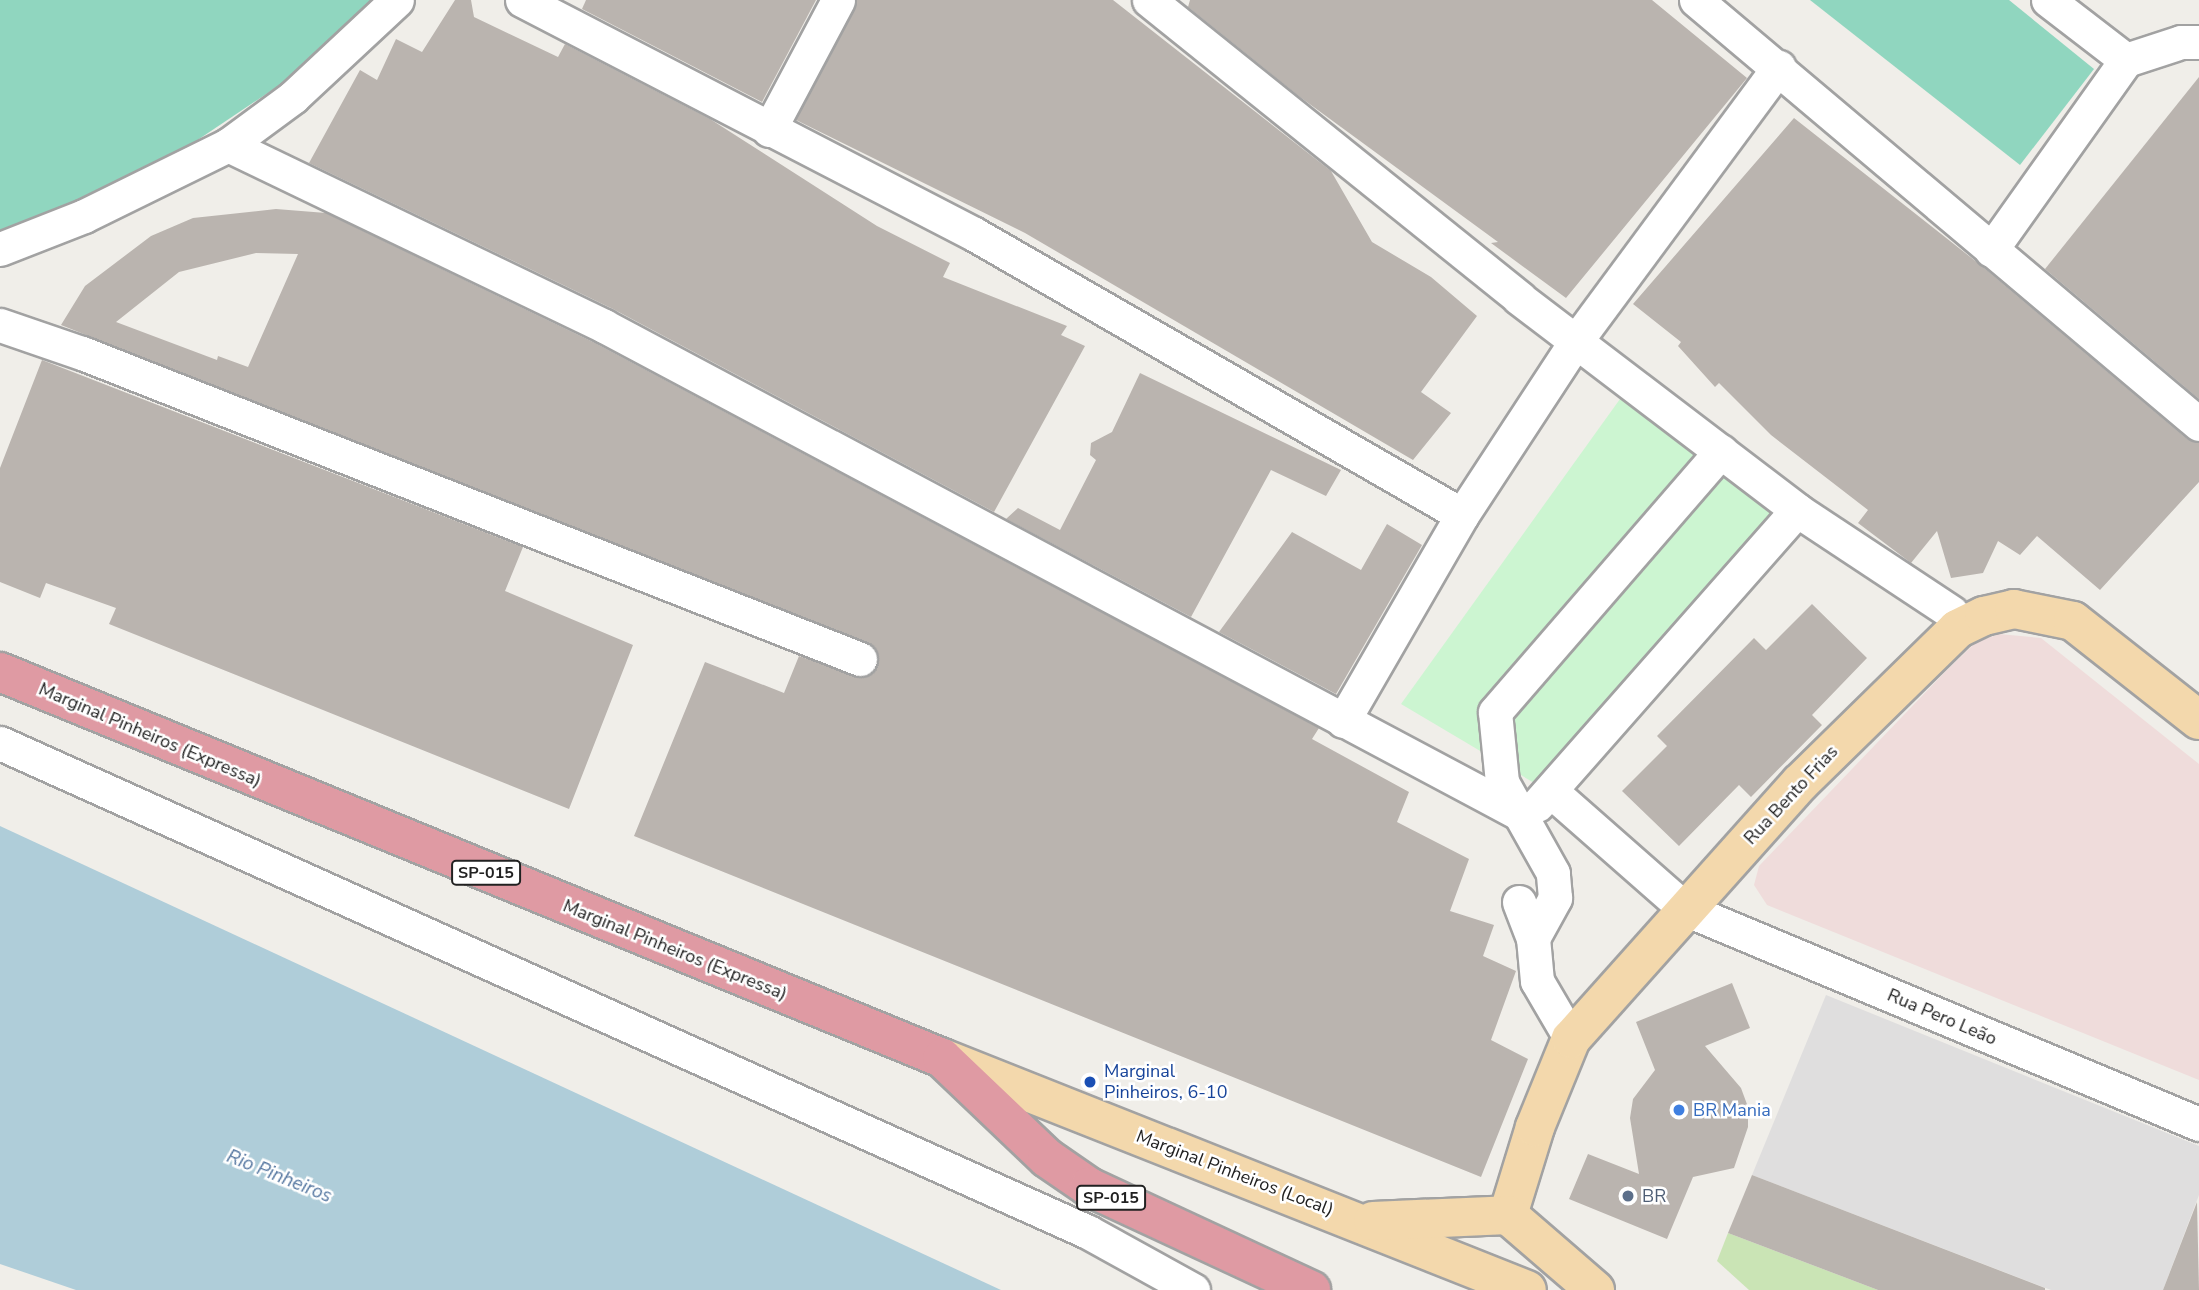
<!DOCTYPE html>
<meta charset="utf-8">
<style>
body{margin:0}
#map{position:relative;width:2199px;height:1290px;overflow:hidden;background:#f0eee9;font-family:"Nunito Sans",sans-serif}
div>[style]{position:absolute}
.residential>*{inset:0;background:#dfdede}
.commercial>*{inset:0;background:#efdcdb}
.grass>*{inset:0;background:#cae4b5}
.park>*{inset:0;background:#ccf5d1}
.pitch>*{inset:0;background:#90d6bf}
.water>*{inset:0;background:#afcdd9}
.building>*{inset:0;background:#bab4af}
.roads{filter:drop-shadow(2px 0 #a2a2a2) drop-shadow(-2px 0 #a2a2a2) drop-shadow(0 2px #a2a2a2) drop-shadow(0 -2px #a2a2a2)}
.minor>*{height:33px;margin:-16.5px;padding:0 16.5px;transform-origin:16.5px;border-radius:16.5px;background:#fff}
.major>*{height:38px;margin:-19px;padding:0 19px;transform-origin:19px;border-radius:19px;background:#f3d8ac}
.highway>*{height:38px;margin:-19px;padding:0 19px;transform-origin:19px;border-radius:19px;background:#df9aa3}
.dots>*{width:19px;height:19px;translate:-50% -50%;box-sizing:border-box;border:4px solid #fff;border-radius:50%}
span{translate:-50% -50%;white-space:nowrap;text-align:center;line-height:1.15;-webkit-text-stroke:5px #fff;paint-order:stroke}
.shield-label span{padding:2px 5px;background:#fff;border:2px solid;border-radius:5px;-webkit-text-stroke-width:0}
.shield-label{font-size:16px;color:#212121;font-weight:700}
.street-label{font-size:18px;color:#212121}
.transit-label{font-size:18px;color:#164399}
.left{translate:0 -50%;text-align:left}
.shop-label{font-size:18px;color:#366cbe}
.service-label{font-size:18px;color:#4e5e75}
.water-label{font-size:19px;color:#5476a0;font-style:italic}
</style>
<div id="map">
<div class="residential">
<div style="clip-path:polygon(1826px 995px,2199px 1146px,2199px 1195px,2163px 1290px,2051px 1290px,1752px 1175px)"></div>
</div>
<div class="commercial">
<div style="clip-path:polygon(1999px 634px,2041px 638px,2199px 764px,2199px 1080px,1767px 905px,1754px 885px,1759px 866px,1945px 672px,1976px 642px)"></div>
</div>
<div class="grass">
<div style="clip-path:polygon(1728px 1233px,1878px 1290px,1749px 1290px,1717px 1261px)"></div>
</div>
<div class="park">
<div style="clip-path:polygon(1620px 399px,1780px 515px,1541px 787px,1401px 704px)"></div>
</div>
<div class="pitch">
<div style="clip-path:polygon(0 0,375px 0,296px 74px,126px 188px,0 233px)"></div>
<div style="clip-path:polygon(1810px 0,2009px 0,2094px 69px,2020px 165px)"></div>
</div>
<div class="water">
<div style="clip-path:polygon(0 826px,1001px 1290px,76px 1290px,0 1264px)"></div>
</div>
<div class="building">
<div style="clip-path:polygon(455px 0,471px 0,474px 17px,558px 57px,565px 44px,710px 119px,877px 226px,950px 263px,943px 277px,1067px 326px,1061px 335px,1085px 346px,994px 512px,613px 309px,309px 163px,360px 70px,377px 80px,396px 39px,422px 52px)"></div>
<div style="clip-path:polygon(586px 0,816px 0,762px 102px,582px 9px)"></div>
<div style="clip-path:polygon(857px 0,1113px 0,1331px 171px,1372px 242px,1431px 277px,1477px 316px,1421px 392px,1451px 413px,1413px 460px,1025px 233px,796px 120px)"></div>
<div style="clip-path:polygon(1190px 0,1652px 0,1747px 78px,1566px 298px,1491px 243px,1498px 242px,1300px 97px,1188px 7px)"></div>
<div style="clip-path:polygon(2199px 77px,2199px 399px,2045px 269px)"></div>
<div style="clip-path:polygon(1794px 118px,1983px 267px,2187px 439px,2199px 443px,2199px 482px,2100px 590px,2037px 536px,2020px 555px,1998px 541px,1983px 573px,1951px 578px,1937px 531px,1911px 563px,1858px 523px,1868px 510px,1771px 435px,1719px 383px,1715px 387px,1678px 346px,1681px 342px,1633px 304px)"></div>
<div style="clip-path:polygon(evenodd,276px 209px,326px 213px,595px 343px,1319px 728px,1312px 739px,1409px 792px,1397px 822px,1469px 859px,1450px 911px,1494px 925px,1483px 956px,1516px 971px,1491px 1040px,1528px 1059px,1481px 1177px,634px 836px,705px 662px,784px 693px,799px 656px,862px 678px,878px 667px,875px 648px,61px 325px,85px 286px,151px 236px,193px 218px,276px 209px,256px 253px,298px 254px,248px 367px,218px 356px,217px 360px,116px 322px,179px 272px,256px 253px)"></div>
<div style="clip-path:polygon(42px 360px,523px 547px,505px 591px,633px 645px,569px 809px,109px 624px,116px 608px,46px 583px,40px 598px,0 582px,0 468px)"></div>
<div style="clip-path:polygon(1140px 373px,1341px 470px,1326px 496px,1271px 470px,1191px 617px,1006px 519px,1018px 508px,1060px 530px,1096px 460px,1090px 455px,1091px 443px,1112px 432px)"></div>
<div style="clip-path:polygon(1387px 524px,1422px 545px,1336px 694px,1219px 632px,1292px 532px,1361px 570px)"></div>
<div style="clip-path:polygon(1812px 604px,1867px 658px,1812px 715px,1822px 725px,1751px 797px,1739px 785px,1679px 846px,1622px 791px,1667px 746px,1657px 736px,1754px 638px,1766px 650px)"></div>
<div style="clip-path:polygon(1732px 983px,1750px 1028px,1705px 1046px,1741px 1088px,1748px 1107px,1748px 1127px,1734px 1168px,1693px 1177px,1667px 1239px,1569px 1199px,1588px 1154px,1639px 1174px,1630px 1118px,1633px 1099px,1655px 1070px,1636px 1022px)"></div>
<div style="clip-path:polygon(1752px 1175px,2045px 1288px,2045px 1290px,1878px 1290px,1728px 1233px)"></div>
<div style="clip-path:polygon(2197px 1202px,2199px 1290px,2163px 1290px)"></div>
</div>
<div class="roads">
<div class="minor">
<div style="left:522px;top:0;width:509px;rotate:27.37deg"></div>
<div style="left:974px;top:234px;width:563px;rotate:29.93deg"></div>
<div style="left:1149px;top:0;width:475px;rotate:38.8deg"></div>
<div style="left:1519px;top:298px;width:350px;rotate:37.3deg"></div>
<div style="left:1797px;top:510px;width:185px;rotate:33.5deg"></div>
<div style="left:1696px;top:0;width:658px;rotate:40.13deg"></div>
<div style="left:2048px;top:0;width:98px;rotate:37.6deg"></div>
<div style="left:769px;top:130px;width:147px;rotate:-62deg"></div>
<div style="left:228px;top:145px;width:417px;rotate:25.7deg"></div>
<div style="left:604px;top:326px;width:1042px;rotate:28.04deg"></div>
<div style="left:0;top:249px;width:90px;rotate:-21.4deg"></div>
<div style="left:84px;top:216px;width:161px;rotate:-26.2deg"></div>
<div style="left:228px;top:145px;width:81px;rotate:-36.4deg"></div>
<div style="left:293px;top:97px;width:142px;rotate:-43deg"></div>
<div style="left:1991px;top:250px;width:233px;rotate:-54.6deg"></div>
<div style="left:2126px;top:60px;width:58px;rotate:-18.1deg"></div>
<div style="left:2181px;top:42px;width:18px"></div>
<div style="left:0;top:325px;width:87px;rotate:18.9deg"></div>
<div style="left:82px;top:353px;width:836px;rotate:21.47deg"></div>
<div style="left:1343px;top:721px;width:238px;rotate:-60deg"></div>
<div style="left:1462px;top:515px;width:208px;rotate:-56.8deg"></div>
<div style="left:1576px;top:341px;width:341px;rotate:-53.5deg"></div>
<div style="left:0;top:743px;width:1193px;rotate:24.2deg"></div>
<div style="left:1088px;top:1232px;width:120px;rotate:28.9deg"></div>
<div style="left:1552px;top:792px;width:177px;rotate:41.3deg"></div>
<div style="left:1685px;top:909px;width:557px;rotate:22.7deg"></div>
<div style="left:1537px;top:805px;width:393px;rotate:-48.6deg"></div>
<div style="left:1519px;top:902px;width:39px;rotate:69deg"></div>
<div style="left:1533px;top:938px;width:43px;rotate:84.7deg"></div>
<div style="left:1537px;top:981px;width:67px;rotate:59.6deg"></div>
<div style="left:1533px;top:938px;width:46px;rotate:-61.2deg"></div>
<div style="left:1555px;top:898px;width:25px;rotate:-95deg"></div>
<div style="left:1553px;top:873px;width:104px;rotate:-119.3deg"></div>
<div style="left:1502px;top:782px;width:70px;rotate:-95.7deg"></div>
<div style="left:1495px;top:712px;width:345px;rotate:-49.1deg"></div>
</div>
<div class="major">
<div style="left:942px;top:1058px;width:629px;rotate:21.63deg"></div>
<div style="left:1508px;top:1215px;width:92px;rotate:-72.9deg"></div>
<div style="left:1535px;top:1127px;width:95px;rotate:-67.8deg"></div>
<div style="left:1571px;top:1039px;width:343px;rotate:-48.2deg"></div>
<div style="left:1800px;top:783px;width:220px;rotate:-44.4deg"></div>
<div style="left:1957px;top:629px;width:30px;rotate:-26deg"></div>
<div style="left:1984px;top:616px;width:31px;rotate:-13deg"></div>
<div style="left:2014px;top:609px;width:60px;rotate:11.5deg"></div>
<div style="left:2073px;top:621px;width:160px;rotate:38.2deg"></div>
<div style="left:1373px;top:1221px;width:135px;rotate:-2.5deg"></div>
<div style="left:1508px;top:1215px;width:115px;rotate:40.8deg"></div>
</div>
<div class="highway">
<div style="left:0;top:672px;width:1018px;rotate:22.28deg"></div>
<div style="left:942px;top:1058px;width:145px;rotate:43.6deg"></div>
<div style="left:1047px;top:1158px;width:51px;rotate:34.6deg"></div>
<div style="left:1089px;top:1187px;width:245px;rotate:24.9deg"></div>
</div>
</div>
<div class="dots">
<div style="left:1090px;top:1082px;background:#1a4fb4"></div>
<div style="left:1679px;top:1110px;background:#3f7fe0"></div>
<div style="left:1628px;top:1196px;background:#5c6f8a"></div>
</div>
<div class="shield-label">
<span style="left:486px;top:873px">SP-015</span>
<span style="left:1111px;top:1198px">SP-015</span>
</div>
<div class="street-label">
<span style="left:150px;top:735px;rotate:23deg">Marginal Pinheiros (Expressa)</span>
<span style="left:1791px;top:795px;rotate:-47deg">Rua Bento Frias</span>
<span style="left:675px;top:950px;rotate:22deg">Marginal Pinheiros (Expressa)</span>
<span style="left:1942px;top:1017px;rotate:23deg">Rua Pero Leão</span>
<span style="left:1235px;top:1173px;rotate:21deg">Marginal Pinheiros (Local)</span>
</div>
<div class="transit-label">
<span class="left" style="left:1104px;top:1082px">Marginal<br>Pinheiros, 6-10</span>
</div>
<div class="shop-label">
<span class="left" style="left:1693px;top:1110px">BR Mania</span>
</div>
<div class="service-label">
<span class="left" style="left:1642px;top:1196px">BR</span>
</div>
<div class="water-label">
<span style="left:279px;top:1177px;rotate:22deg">Rio Pinheiros</span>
</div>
</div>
